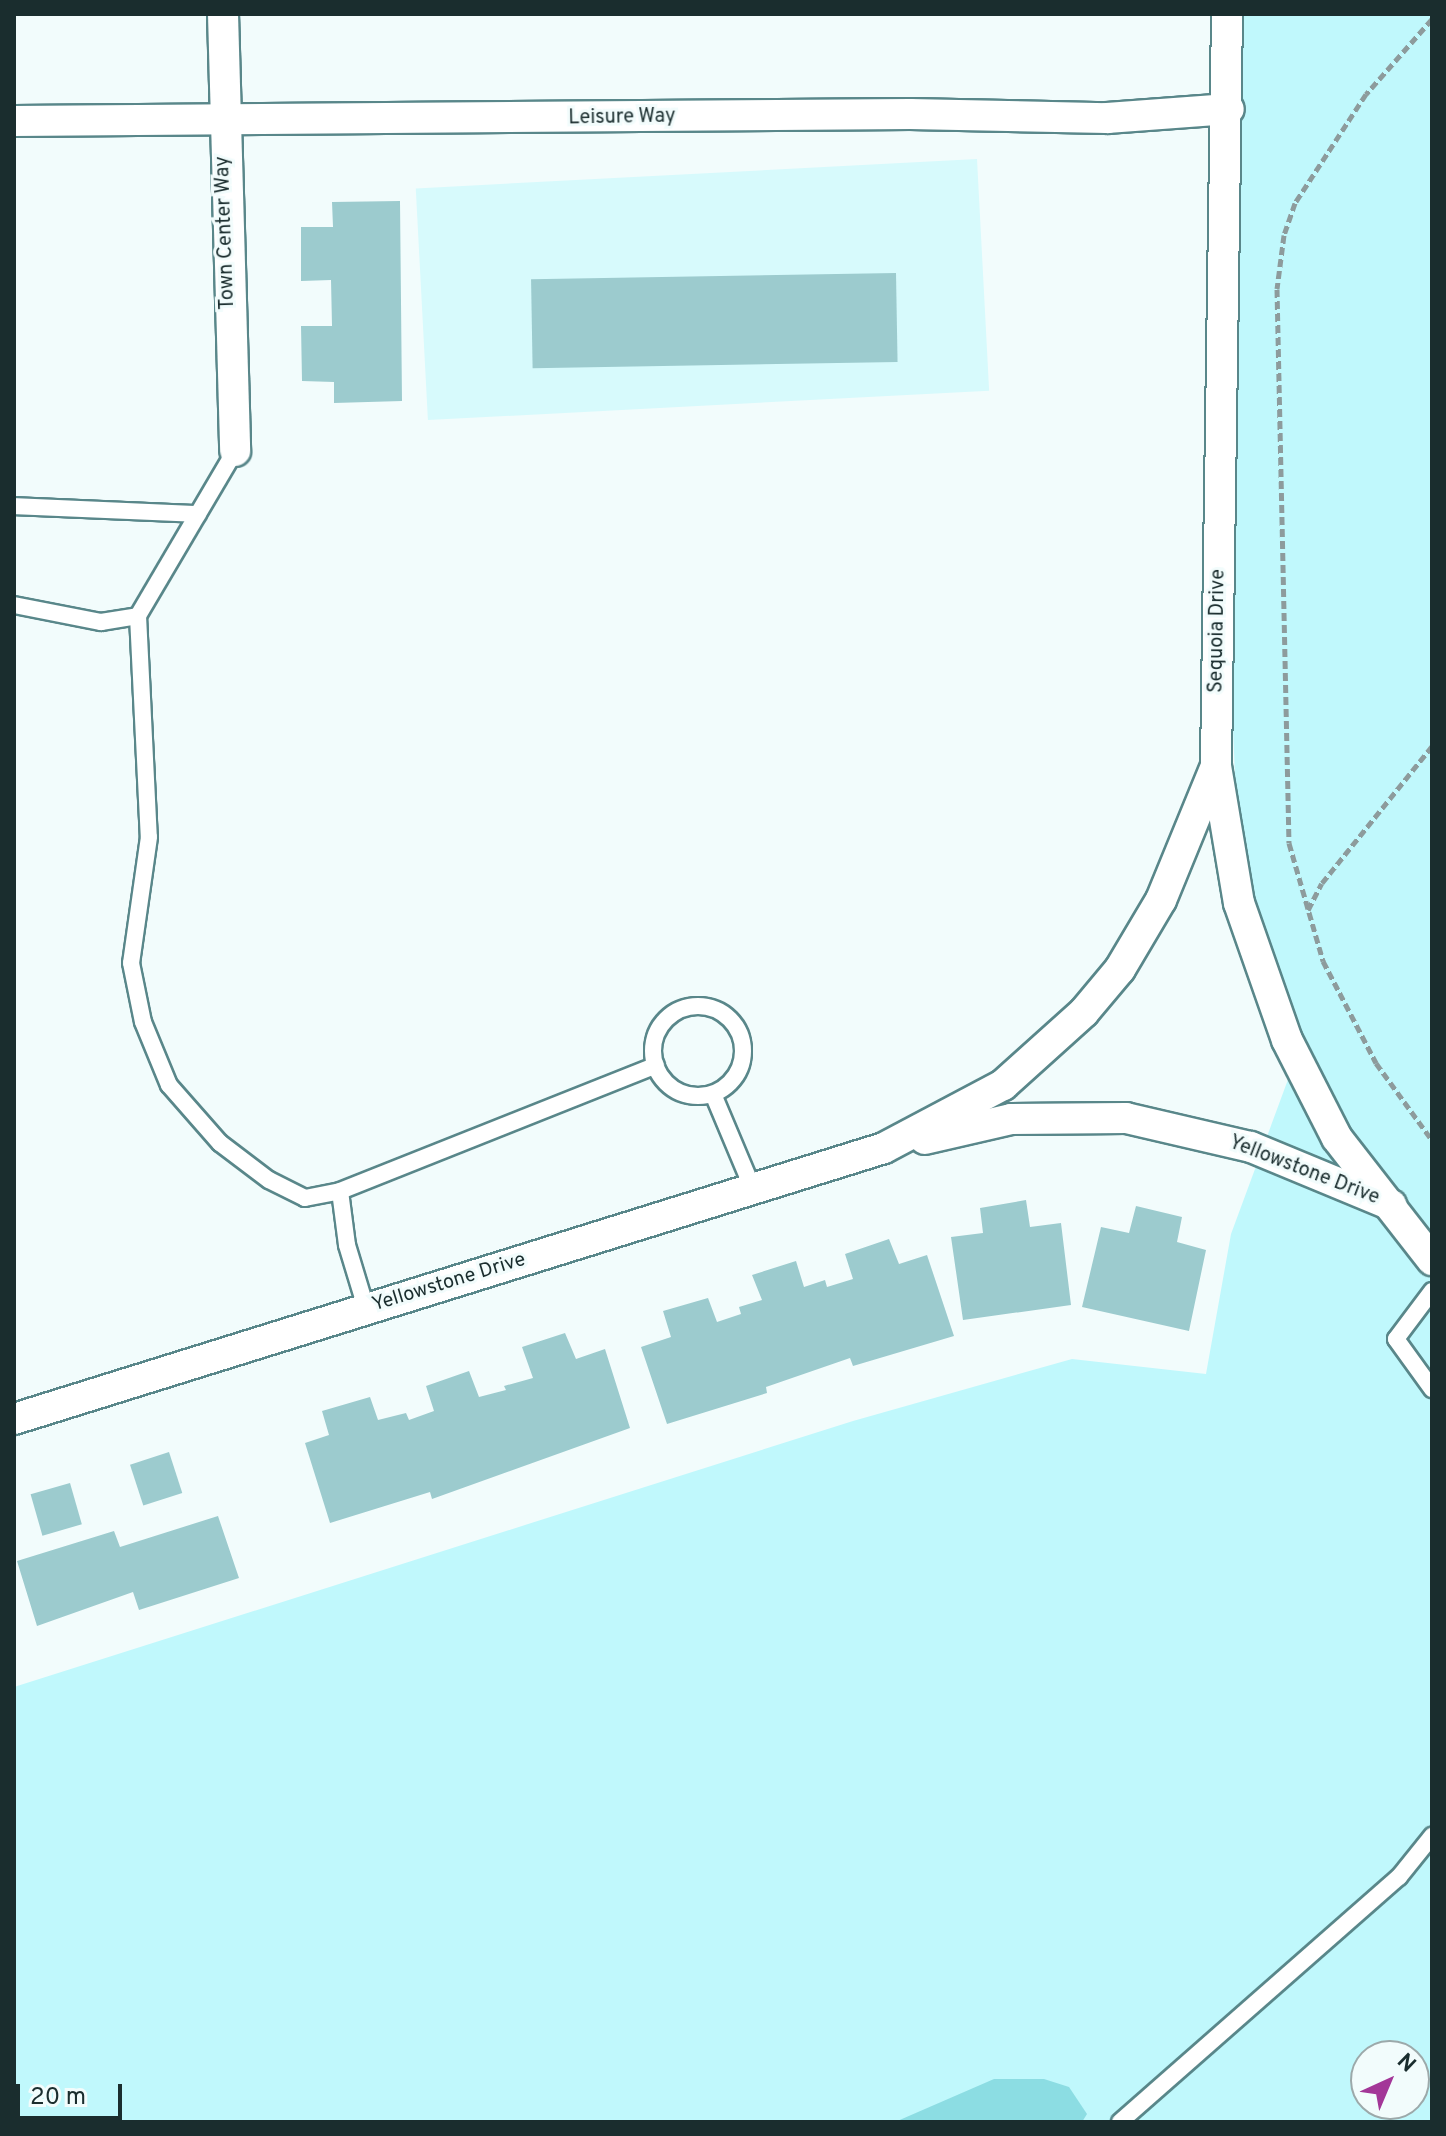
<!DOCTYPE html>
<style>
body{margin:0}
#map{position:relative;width:1446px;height:2136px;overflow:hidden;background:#f2fcfc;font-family:Overpass,sans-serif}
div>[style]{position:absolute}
.built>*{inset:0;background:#d7fafc;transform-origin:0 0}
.green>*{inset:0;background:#c0f8fc}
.water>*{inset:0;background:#8cdde3}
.building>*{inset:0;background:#9ccbce;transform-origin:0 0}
.path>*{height:5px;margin-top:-2.5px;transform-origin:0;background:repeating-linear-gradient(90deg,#8d9b9c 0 8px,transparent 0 12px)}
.roads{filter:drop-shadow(2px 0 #59878a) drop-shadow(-2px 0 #59878a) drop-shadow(0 2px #59878a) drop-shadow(0 -2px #59878a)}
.lane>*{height:16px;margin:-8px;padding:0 8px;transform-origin:8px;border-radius:8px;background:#fff}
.lane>.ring{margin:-8px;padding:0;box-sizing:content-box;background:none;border:16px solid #fff;border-radius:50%}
.street>*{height:30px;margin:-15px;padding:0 15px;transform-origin:15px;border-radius:15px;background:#fff}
span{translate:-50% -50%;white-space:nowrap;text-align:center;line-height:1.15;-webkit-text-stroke:6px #f2fcfc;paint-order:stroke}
.street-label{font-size:20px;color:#1a2d2e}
.frame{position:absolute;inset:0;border:16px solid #1a2d2e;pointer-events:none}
.north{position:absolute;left:1350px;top:2040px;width:80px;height:80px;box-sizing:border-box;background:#f2fcfc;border:2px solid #9ca9aa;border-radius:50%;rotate:44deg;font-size:22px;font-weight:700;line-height:32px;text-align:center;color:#1a2d2e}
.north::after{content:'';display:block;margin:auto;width:28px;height:36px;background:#a33798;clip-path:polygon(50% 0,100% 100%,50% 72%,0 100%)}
.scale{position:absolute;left:16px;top:2084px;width:106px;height:36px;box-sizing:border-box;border:4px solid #1a2d2e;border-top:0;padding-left:10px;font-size:24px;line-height:28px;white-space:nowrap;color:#1a2d2e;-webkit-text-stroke:6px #f2fcfc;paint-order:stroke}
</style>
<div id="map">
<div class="built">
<div style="left:977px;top:159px;width:232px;height:562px;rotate:87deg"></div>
</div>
<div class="green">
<div style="clip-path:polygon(evenodd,1236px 14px,1432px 14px,1432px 2122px,14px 2122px,14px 1687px,853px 1421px,1072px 1359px,1206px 1374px,1231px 1234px,1300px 1047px,1268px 989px,1237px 827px,1232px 702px,1236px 14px,1366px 2056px,1414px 2056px,1414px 2104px,1366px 2104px,1366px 2056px)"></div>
</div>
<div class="water">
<div style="clip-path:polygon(994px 2079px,1044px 2079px,1069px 2087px,1087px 2114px,1082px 2122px,895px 2122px)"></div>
</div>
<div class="building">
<div style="clip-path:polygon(400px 201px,402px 401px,334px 403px,334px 382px,302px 381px,301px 326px,332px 326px,331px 280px,301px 281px,301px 227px,333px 227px,332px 202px)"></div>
<div style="left:896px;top:273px;width:89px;height:365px;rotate:89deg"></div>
<div style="clip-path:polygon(1026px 1200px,1030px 1227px,1061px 1223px,1071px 1305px,963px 1320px,951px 1237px,983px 1233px,980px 1208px)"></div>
<div style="clip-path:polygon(1136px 1206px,1182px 1217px,1177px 1242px,1206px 1250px,1189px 1331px,1082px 1307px,1101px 1227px,1129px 1233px)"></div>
<div style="clip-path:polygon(889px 1239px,899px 1264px,927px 1255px,954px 1336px,853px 1366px,850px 1358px,766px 1387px,767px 1393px,667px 1424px,641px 1347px,671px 1337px,663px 1311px,708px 1298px,717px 1322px,741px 1314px,739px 1307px,762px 1300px,752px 1275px,796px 1261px,804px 1287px,825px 1280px,827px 1287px,853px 1279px,845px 1254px)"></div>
<div style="clip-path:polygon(565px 1333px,576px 1359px,605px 1349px,630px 1428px,432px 1499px,430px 1492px,330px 1523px,305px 1443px,329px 1435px,322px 1411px,370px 1397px,378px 1420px,406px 1413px,409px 1420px,434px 1411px,426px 1386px,469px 1371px,479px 1397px,506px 1390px,504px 1386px,533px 1378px,522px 1347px)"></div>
<div style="left:169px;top:1452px;width:43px;height:41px;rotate:72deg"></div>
<div style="left:70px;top:1483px;width:43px;height:41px;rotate:74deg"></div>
<div style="clip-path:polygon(218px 1516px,239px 1578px,139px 1610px,133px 1592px,37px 1626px,17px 1561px,114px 1531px,120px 1547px)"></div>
</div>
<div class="path">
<div style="left:1432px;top:19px;width:100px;rotate:131.3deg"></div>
<div style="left:1366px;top:94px;width:130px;rotate:123.1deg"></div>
<div style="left:1295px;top:203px;width:34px;rotate:109deg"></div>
<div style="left:1284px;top:235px;width:54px;rotate:97.4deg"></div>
<div style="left:1277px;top:289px;width:554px;rotate:88.76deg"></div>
<div style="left:1289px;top:843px;width:123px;rotate:73.9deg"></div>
<div style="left:1323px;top:961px;width:115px;rotate:62.5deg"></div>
<div style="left:1376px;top:1063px;width:95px;rotate:54deg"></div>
<div style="left:1308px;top:910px;width:30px;rotate:-63deg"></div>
<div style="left:1322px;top:883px;width:176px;rotate:-51.2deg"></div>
</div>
<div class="roads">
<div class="lane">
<div style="left:235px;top:451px;width:191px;rotate:120.5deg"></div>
<div style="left:138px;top:616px;width:221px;rotate:87.2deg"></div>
<div style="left:149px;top:837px;width:127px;rotate:98.1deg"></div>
<div style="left:131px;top:963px;width:60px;rotate:78.5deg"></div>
<div style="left:143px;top:1022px;width:68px;rotate:67.6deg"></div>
<div style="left:169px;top:1085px;width:77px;rotate:48.7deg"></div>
<div style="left:220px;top:1143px;width:61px;rotate:37.1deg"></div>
<div style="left:269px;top:1180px;width:40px;rotate:26.6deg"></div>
<div style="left:305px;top:1198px;width:36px;rotate:-11deg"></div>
<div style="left:14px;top:506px;width:184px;rotate:2.5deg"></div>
<div style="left:14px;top:605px;width:89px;rotate:11.1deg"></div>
<div style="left:101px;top:622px;width:37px;rotate:-9deg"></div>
<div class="ring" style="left:653px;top:1006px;width:74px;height:74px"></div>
<div style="left:713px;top:1094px;width:101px;rotate:67.2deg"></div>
<div style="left:1432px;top:1291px;width:60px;rotate:126.9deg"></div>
<div style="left:1396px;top:1339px;width:62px;rotate:54.2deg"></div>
<div style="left:366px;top:1308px;width:66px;rotate:-106.8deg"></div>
<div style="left:347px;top:1245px;width:54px;rotate:-97.4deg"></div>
<div style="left:340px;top:1191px;width:340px;rotate:-21.7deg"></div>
<div style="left:1120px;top:2122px;width:371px;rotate:-41.3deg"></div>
<div style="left:1399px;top:1877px;width:53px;rotate:-51.2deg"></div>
</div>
<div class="street">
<div style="left:223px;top:14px;width:437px;rotate:88.4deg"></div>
<div style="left:1227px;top:14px;width:752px;rotate:90.84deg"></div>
<div style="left:1216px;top:766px;width:139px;rotate:80.5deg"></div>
<div style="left:1239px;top:903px;width:145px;rotate:70.7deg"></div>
<div style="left:1287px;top:1040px;width:110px;rotate:63deg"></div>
<div style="left:1337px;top:1138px;width:155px;rotate:52.1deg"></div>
<div style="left:14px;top:121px;width:896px;rotate:-0.45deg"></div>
<div style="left:910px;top:114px;width:197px;rotate:1.2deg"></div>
<div style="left:1107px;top:118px;width:122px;rotate:-4.2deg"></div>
<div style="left:925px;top:1139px;width:88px;rotate:-13.1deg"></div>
<div style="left:1011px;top:1119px;width:115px;rotate:-0.5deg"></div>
<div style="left:1126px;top:1118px;width:128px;rotate:13.1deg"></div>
<div style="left:1251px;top:1147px;width:152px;rotate:22.5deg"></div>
<div style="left:14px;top:1419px;width:911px;rotate:-17.3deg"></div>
<div style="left:884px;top:1148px;width:135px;rotate:-27.9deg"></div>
<div style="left:1003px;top:1085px;width:109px;rotate:-42deg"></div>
<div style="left:1084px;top:1012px;width:56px;rotate:-50.1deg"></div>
<div style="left:1120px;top:969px;width:80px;rotate:-59.3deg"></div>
<div style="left:1161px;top:900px;width:145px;rotate:-67.7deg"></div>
</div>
</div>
<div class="street-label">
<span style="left:622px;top:118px;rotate:-1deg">Leisure Way</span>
<span style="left:226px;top:233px;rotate:-92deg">Town Center Way</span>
<span style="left:1218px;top:631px;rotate:-89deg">Sequoia Drive</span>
<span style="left:1304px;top:1171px;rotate:21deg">Yellowstone Drive</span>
<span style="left:449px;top:1283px;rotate:-17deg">Yellowstone Drive</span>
</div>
<div class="frame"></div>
<div class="north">N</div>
<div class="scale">20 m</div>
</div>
